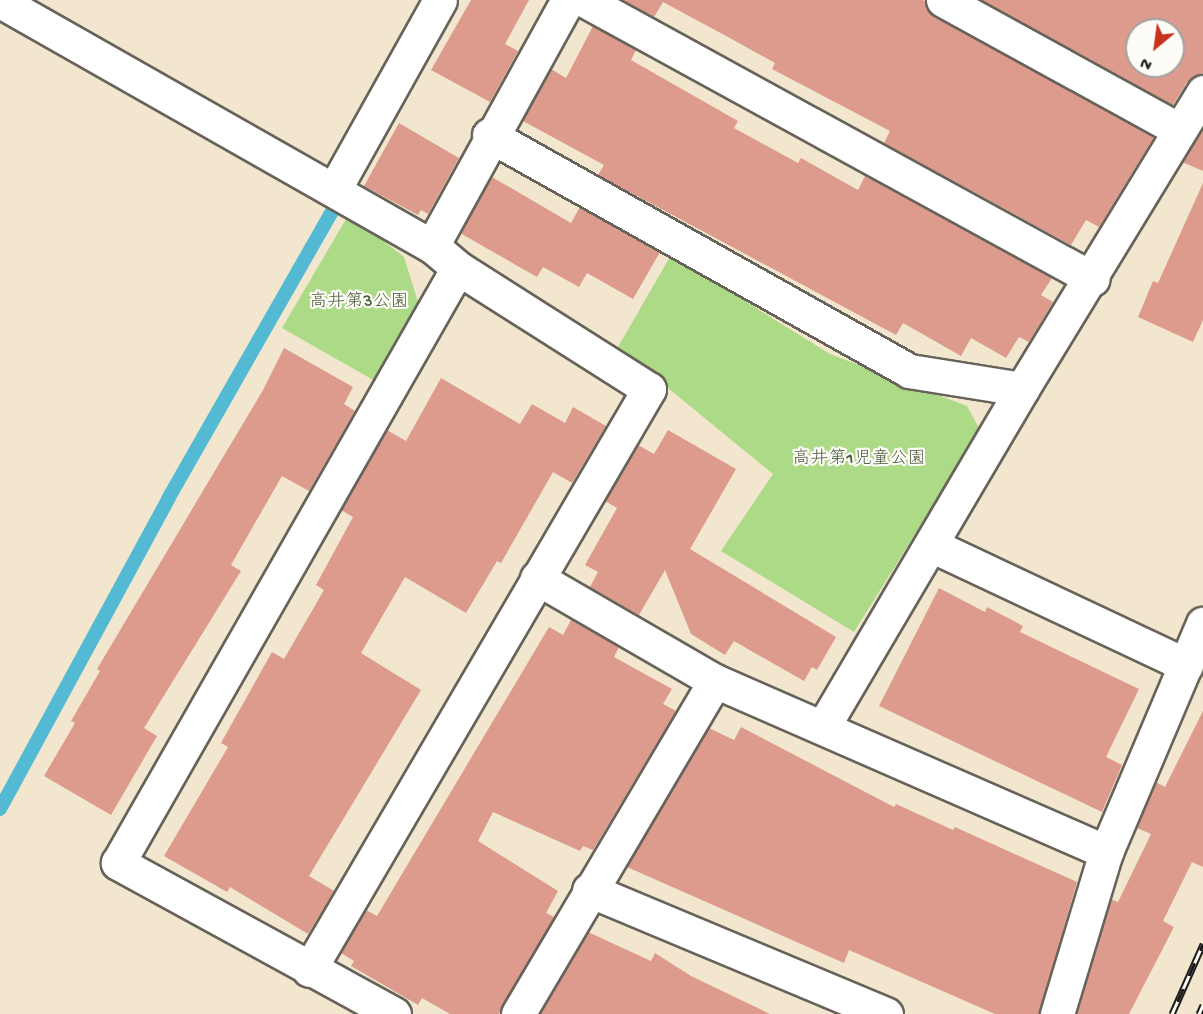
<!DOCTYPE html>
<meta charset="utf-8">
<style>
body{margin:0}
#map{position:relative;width:1203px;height:1014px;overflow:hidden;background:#f2e7ce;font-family:"Gochi Hand","Klee One",sans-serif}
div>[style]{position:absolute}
.green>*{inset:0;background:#acda86}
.stream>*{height:14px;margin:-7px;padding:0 7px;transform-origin:7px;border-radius:7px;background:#54bad3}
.building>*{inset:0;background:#dd9b8e}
.roads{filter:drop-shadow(2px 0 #67635a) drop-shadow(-2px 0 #67635a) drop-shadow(0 2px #67635a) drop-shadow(0 -2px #67635a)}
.street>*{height:33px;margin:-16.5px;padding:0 16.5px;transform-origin:16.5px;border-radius:16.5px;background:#fff}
.rail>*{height:7px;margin-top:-3.5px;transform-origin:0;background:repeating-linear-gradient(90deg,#fdfcf7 0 14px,#1c1c1c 0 28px);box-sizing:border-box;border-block:2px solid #1c1c1c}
span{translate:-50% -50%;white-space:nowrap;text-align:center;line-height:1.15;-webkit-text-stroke:4.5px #fdfcf7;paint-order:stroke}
.park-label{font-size:18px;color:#4e5e41}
.north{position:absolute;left:1125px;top:18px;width:60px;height:60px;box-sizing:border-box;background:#fdfcf7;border:2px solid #a3a29f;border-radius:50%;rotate:209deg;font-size:16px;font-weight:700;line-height:24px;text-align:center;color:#1c1c1c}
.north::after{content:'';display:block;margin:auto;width:21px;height:27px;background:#c8321e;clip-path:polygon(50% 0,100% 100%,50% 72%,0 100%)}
</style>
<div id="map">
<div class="green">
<div style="clip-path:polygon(349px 214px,404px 257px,419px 305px,375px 381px,282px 328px)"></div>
<div style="clip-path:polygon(671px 255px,830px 354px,967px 406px,980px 430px,854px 632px,721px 551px,773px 474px,618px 347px)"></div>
</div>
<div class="stream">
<div style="left:0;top:809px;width:353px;rotate:-61.5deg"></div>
<div style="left:168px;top:499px;width:339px;rotate:-60.3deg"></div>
</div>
<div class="building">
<div style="clip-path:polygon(471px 0,529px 0,505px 44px,518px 51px,490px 102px,431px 70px)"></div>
<div style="clip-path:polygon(623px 0,924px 0,934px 16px,1154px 137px,1099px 227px,1086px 220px,1071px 245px,884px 143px,890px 131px,772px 69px,775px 63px,728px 37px,663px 2px,654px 17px)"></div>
<div style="clip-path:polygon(evenodd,982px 0,1203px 0,1203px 73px,1187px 82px,1173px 105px,982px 0,1137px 30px,1173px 30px,1173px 66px,1137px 66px,1137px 30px)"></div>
<div style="clip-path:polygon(593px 26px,636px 50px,631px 60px,738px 121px,734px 128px,798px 163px,801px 158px,858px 190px,865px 176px,1052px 278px,1041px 295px,1053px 302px,1029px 342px,1019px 337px,1006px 358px,971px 338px,961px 356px,903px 323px,896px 335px,598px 175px,604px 165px,523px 121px,551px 69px,566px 78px)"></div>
<div style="clip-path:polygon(399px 123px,459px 158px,428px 214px,421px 210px,418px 215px,364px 186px)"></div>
<div style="clip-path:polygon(1203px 128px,1203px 171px,1182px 162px)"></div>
<div style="clip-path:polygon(492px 177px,571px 223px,580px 207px,660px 252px,633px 299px,587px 273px,579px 287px,543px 267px,537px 277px,460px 233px)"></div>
<div style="clip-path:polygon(1203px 183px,1203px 320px,1193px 342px,1138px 317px,1153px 281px,1158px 283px)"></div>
<div style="clip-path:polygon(284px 348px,353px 387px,344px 404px,355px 411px,309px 491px,282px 476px,231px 565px,241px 571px,144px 728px,157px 736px,111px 815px,44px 776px,75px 723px,71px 721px,100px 671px,97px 669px,263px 390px)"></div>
<div style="clip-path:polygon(441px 378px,520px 424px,532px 404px,565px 423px,573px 407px,606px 426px,572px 483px,553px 472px,501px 563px,497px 561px,466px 613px,405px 577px,361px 653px,421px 690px,309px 876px,334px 891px,308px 934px,230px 887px,227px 892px,164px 856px,228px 747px,221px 743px,272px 652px,284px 659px,324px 590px,316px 585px,353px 517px,341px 510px,387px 430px,406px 441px)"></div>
<div style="clip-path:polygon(668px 430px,736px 469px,690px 549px,836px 637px,817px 670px,812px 667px,804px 681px,734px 641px,725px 655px,691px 634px,665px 570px,639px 615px,590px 587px,598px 572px,585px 565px,617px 508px,605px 501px,638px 445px,654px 454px)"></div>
<div style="clip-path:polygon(939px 588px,985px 612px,987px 607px,1023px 626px,1020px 632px,1139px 689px,1106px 757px,1122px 765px,1102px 812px,879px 706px)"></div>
<div style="clip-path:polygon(571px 620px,619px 647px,614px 657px,672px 689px,663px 704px,676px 711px,593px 850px,583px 846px,580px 851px,493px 812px,478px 841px,558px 891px,546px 913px,554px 917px,499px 1014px,450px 1014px,422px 998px,418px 1005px,351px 966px,354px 961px,341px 953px,366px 910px,377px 916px,549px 627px,563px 635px)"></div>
<div style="clip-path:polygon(1203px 711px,1203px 867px,1192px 862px,1163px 921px,1174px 927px,1129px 1014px,1077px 1014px,1111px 899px,1118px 902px,1151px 834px,1137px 828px,1156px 782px,1165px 787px)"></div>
<div style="clip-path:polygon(741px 727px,894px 807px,896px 804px,953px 830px,955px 827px,1077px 882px,1039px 1014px,995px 1014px,849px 950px,844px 963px,627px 867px,709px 728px,734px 740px)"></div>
<div style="clip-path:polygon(588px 932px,651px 961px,655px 953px,691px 976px,770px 1014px,540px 1014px)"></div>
</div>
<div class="roads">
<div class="street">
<div style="left:584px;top:0;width:580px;rotate:28.73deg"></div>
<div style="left:943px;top:0;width:268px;rotate:28.8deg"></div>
<div style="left:0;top:1px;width:497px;rotate:29.6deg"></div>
<div style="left:432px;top:246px;width:34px;rotate:40deg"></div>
<div style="left:458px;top:268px;width:226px;rotate:32.4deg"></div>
<div style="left:649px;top:389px;width:673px;rotate:120.34deg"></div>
<div style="left:489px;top:135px;width:482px;rotate:29.3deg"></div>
<div style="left:909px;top:371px;width:114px;rotate:9.1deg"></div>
<div style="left:335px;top:188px;width:215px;rotate:-60.8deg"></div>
<div style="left:432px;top:246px;width:281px;rotate:-61.1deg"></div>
<div style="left:931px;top:545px;width:282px;rotate:25.2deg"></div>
<div style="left:537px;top:578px;width:206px;rotate:30.1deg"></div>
<div style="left:715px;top:681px;width:427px;rotate:23.6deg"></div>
<div style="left:823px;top:727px;width:392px;rotate:-59.5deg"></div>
<div style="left:1022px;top:389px;width:348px;rotate:-58.6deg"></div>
<div style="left:589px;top:890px;width:322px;rotate:22.7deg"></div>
<div style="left:394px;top:1014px;width:315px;rotate:-151.3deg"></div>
<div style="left:118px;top:863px;width:685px;rotate:-60.26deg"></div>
<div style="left:518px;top:1014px;width:387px;rotate:-59.4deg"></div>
<div style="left:1057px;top:1014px;width:169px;rotate:-73.2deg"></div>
<div style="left:1106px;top:852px;width:248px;rotate:-67deg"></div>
</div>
</div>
<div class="rail">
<div style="left:1172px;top:1014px;width:77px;rotate:-66.1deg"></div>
<div style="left:1199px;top:1014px;width:10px;rotate:-66deg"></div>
</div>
<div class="park-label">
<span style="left:359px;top:303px">高井第3公園</span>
<span style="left:859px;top:460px">高井第1児童公園</span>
</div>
<div class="north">N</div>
</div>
